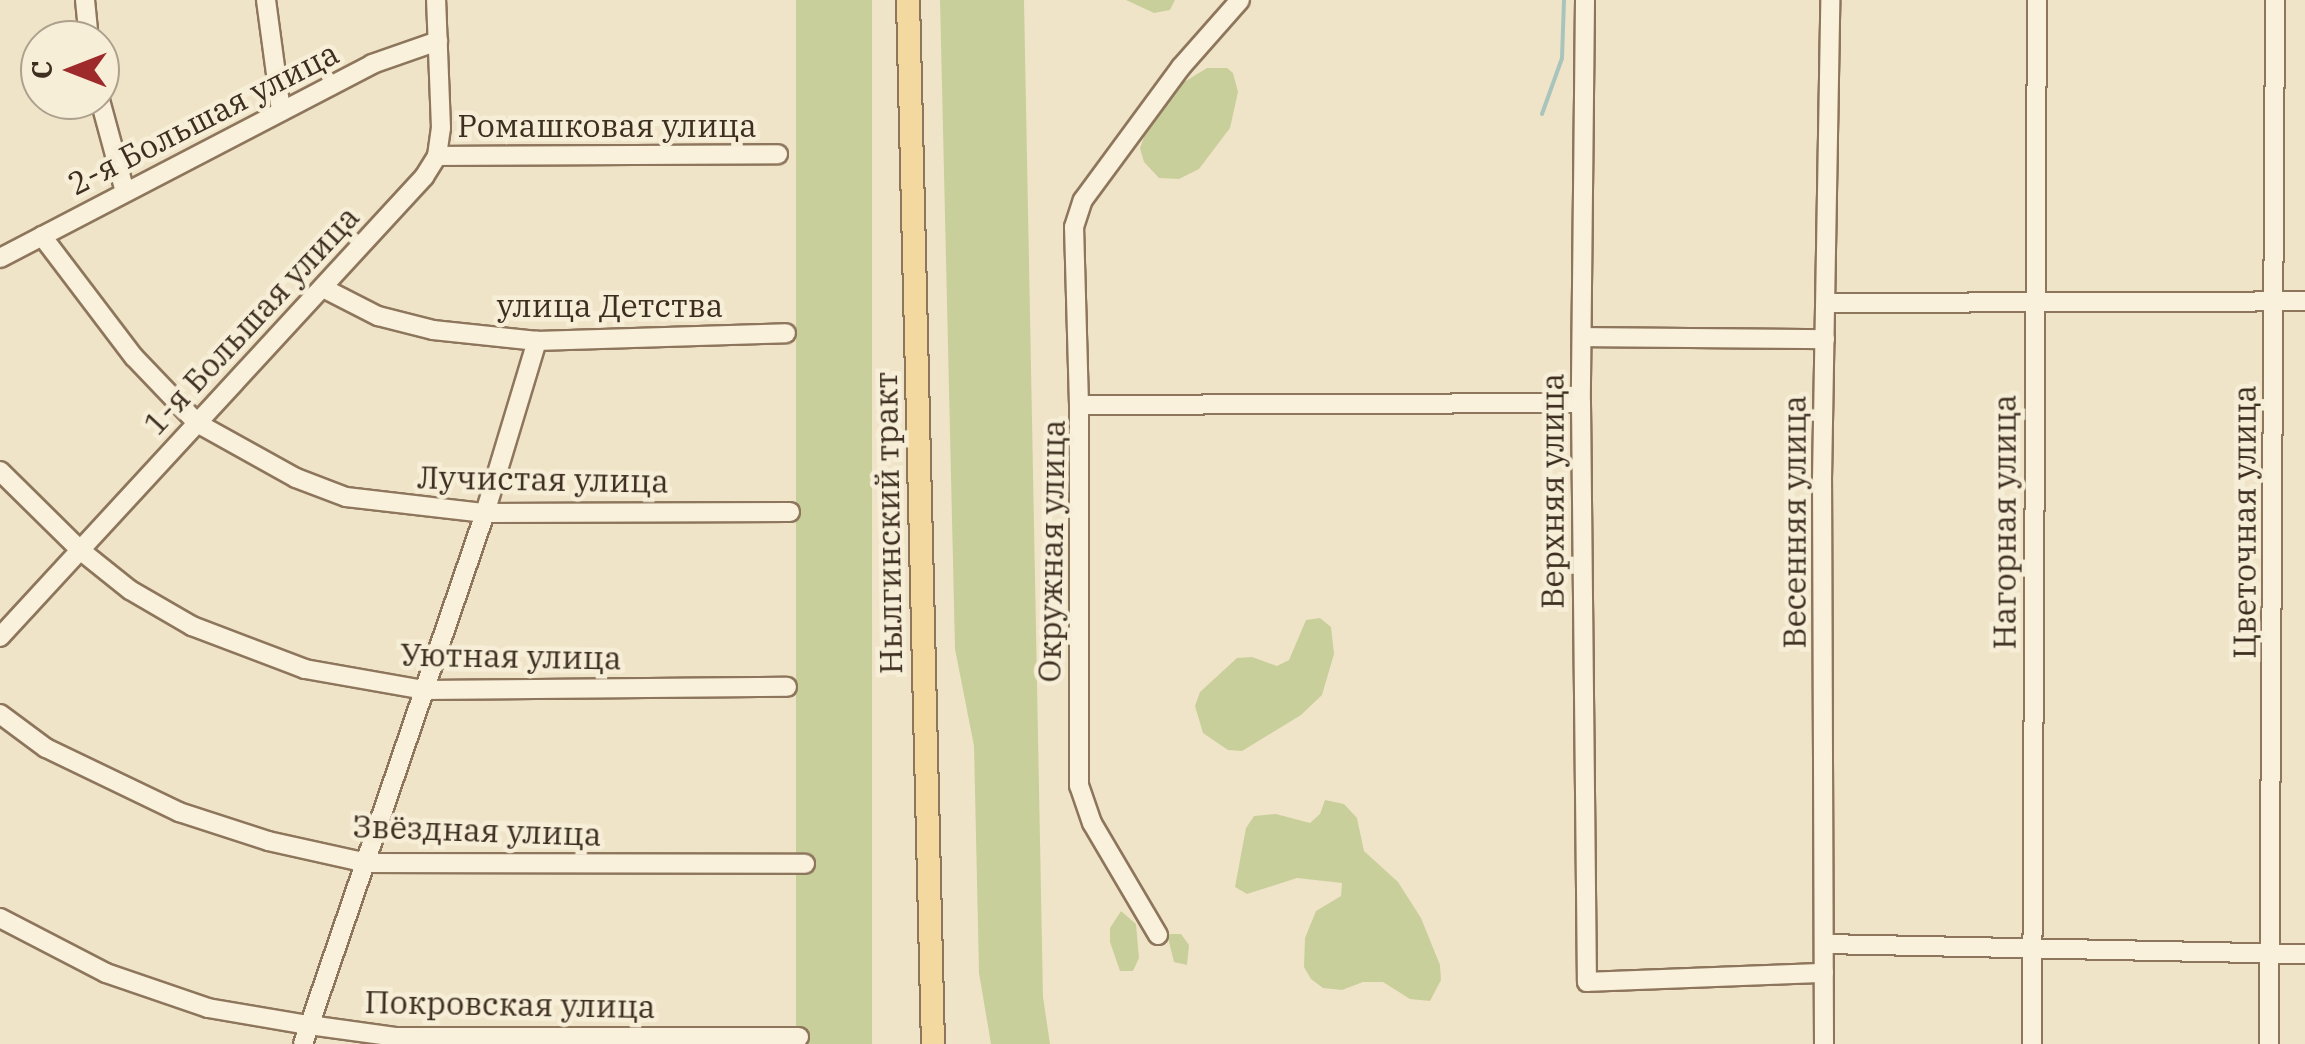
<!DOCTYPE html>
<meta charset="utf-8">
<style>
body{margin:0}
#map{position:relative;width:2305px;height:1044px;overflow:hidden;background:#f0e4c8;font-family:"IBM Plex Serif",serif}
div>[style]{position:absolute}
.green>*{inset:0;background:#c9cf9b;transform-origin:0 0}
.stream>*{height:4px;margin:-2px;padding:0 2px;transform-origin:2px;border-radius:2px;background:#a9c4bc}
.roads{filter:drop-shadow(2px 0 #8d765c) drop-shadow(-2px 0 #8d765c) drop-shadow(0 2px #8d765c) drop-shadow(0 -2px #8d765c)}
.minor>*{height:18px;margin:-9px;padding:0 9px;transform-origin:9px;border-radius:9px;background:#faf1dc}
.major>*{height:22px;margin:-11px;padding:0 11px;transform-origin:11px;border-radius:11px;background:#f3d9a0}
span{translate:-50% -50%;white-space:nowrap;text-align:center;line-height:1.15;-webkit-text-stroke:9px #f7eed8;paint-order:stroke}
.street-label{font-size:32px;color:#3d2e20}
.north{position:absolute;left:20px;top:20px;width:100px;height:100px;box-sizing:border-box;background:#f7eed8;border:2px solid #ada18e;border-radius:50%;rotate:270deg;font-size:28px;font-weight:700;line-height:40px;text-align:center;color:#3d2e20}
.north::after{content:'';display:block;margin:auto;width:35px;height:45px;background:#9e2a2b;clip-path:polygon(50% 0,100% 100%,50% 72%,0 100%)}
</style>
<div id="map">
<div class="green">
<div style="left:796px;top:0;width:76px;height:1044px"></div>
<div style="clip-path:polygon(940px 0,1024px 0,1043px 997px,1050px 1044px,991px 1044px,979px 973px,974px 746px,955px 649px)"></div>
<div style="clip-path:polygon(1126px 0,1175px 0,1170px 10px,1154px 13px)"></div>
<div style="clip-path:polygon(1207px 68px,1227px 68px,1233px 73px,1238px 92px,1230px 128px,1199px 169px,1179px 179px,1159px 178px,1144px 162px,1140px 148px,1147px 129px,1176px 87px)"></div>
<div style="clip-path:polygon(1320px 618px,1331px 627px,1334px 654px,1322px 695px,1301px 715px,1242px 751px,1228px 750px,1203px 733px,1195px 706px,1200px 692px,1237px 658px,1252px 657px,1277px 666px,1289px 660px,1306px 620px)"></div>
<div style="clip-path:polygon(1325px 800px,1344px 804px,1357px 818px,1364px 851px,1398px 882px,1421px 918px,1440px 965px,1441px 980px,1430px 1001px,1410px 999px,1383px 982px,1363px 982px,1342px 990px,1323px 988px,1311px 979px,1304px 967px,1305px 938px,1316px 911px,1341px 896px,1342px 883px,1297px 878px,1247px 894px,1235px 887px,1246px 828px,1254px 816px,1276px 814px,1310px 823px,1320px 814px)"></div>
<div style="clip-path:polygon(1121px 911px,1136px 924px,1139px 958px,1133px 971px,1120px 971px,1110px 942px,1110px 928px)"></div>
<div style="clip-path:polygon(1167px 934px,1181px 934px,1189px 945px,1187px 965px,1174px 962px)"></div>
</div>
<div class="stream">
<div style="left:1542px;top:114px;width:59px;rotate:-70.3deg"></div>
<div style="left:1562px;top:58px;width:58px;rotate:-88deg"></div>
</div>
<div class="roads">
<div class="minor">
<div style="left:85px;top:0;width:40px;rotate:84.3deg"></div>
<div style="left:266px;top:0;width:112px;rotate:82.3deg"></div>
<div style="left:1585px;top:0;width:403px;rotate:90.6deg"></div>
<div style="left:1581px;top:403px;width:579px;rotate:89.41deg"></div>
<div style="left:1587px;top:982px;width:237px;rotate:-2.2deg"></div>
<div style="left:100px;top:100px;width:95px;rotate:74.8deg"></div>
<div style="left:437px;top:156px;width:341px;rotate:-0.3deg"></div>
<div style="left:42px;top:236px;width:152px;rotate:52.8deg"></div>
<div style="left:134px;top:357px;width:91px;rotate:46.3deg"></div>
<div style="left:197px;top:423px;width:113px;rotate:29.1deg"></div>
<div style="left:296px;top:478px;width:53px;rotate:20.8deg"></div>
<div style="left:346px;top:497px;width:140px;rotate:6.6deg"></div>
<div style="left:485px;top:513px;width:305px;rotate:-0.2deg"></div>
<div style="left:0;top:258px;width:420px;rotate:-27.5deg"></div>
<div style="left:372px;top:64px;width:70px;rotate:-19.2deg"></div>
<div style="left:323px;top:288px;width:62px;rotate:27deg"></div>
<div style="left:378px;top:316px;width:57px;rotate:14.3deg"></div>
<div style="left:433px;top:330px;width:105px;rotate:6deg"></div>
<div style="left:537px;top:341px;width:249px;rotate:-1.8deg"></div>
<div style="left:1826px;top:303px;width:479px;rotate:-0.2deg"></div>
<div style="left:1582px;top:337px;width:243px;rotate:0.5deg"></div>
<div style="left:1079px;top:405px;width:178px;rotate:-91.6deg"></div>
<div style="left:1074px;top:227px;width:28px;rotate:-72deg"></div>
<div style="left:1083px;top:200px;width:165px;rotate:-53.6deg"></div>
<div style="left:1181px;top:67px;width:89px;rotate:-48.6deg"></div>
<div style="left:0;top:471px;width:112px;rotate:44.6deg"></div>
<div style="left:80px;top:550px;width:64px;rotate:38.7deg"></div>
<div style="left:130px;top:590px;width:72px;rotate:30.1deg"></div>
<div style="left:192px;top:626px;width:121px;rotate:20.8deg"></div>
<div style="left:305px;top:669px;width:121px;rotate:10deg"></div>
<div style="left:424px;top:690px;width:363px;rotate:-0.5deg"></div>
<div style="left:0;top:637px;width:626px;rotate:-47.33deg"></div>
<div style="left:424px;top:177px;width:25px;rotate:-58deg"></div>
<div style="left:437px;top:156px;width:28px;rotate:-82deg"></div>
<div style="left:441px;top:128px;width:128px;rotate:-92.2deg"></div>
<div style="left:0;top:714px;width:57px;rotate:36.5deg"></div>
<div style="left:46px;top:748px;width:148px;rotate:25.7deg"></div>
<div style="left:179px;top:812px;width:94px;rotate:18deg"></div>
<div style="left:268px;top:841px;width:101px;rotate:12.5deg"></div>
<div style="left:367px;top:863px;width:438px;rotate:0.1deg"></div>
<div style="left:0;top:918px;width:119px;rotate:27.4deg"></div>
<div style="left:106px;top:973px;width:108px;rotate:18.9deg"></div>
<div style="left:208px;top:1008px;width:102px;rotate:9.6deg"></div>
<div style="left:309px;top:1025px;width:87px;rotate:7.9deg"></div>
<div style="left:395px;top:1037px;width:404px"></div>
<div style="left:1158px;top:935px;width:130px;rotate:-120.5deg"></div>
<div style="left:1092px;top:823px;width:39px;rotate:-109deg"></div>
<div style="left:1079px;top:786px;width:381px;rotate:-90deg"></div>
<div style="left:1079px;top:405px;width:502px;rotate:-0.23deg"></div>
<div style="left:1824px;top:944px;width:481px;rotate:1.2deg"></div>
<div style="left:303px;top:1044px;width:561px;rotate:-71.08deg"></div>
<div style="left:485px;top:513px;width:180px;rotate:-73.2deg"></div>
<div style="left:1824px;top:1044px;width:565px;rotate:-90.2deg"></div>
<div style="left:1822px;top:479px;width:479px;rotate:-89deg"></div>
<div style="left:2032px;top:1044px;width:1044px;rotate:-89.73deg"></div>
<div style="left:2269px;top:1044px;width:1044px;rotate:-89.67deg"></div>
</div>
<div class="major">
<div style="left:908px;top:0;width:1044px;rotate:88.63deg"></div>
</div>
</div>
<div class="street-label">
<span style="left:203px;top:118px;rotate:-27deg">2-я Большая улица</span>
<span style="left:607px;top:125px">Ромашковая улица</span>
<span style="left:610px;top:305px">улица Детства</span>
<span style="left:251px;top:320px;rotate:-47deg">1-я Большая улица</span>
<span style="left:543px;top:479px;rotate:1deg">Лучистая улица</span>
<span style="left:1552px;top:491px;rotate:-90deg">Верхняя улица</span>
<span style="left:1794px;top:522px;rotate:-90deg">Весенняя улица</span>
<span style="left:2004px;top:522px;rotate:-90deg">Нагорная улица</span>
<span style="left:2244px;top:522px;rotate:-90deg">Цветочная улица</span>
<span style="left:888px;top:523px;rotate:-91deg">Нылгинский тракт</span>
<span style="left:1051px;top:551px;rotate:-89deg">Окружная улица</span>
<span style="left:511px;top:656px;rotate:1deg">Уютная улица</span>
<span style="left:477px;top:830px;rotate:2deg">Звёздная улица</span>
<span style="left:510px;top:1004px;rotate:1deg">Покровская улица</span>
</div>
<div class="north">С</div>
</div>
